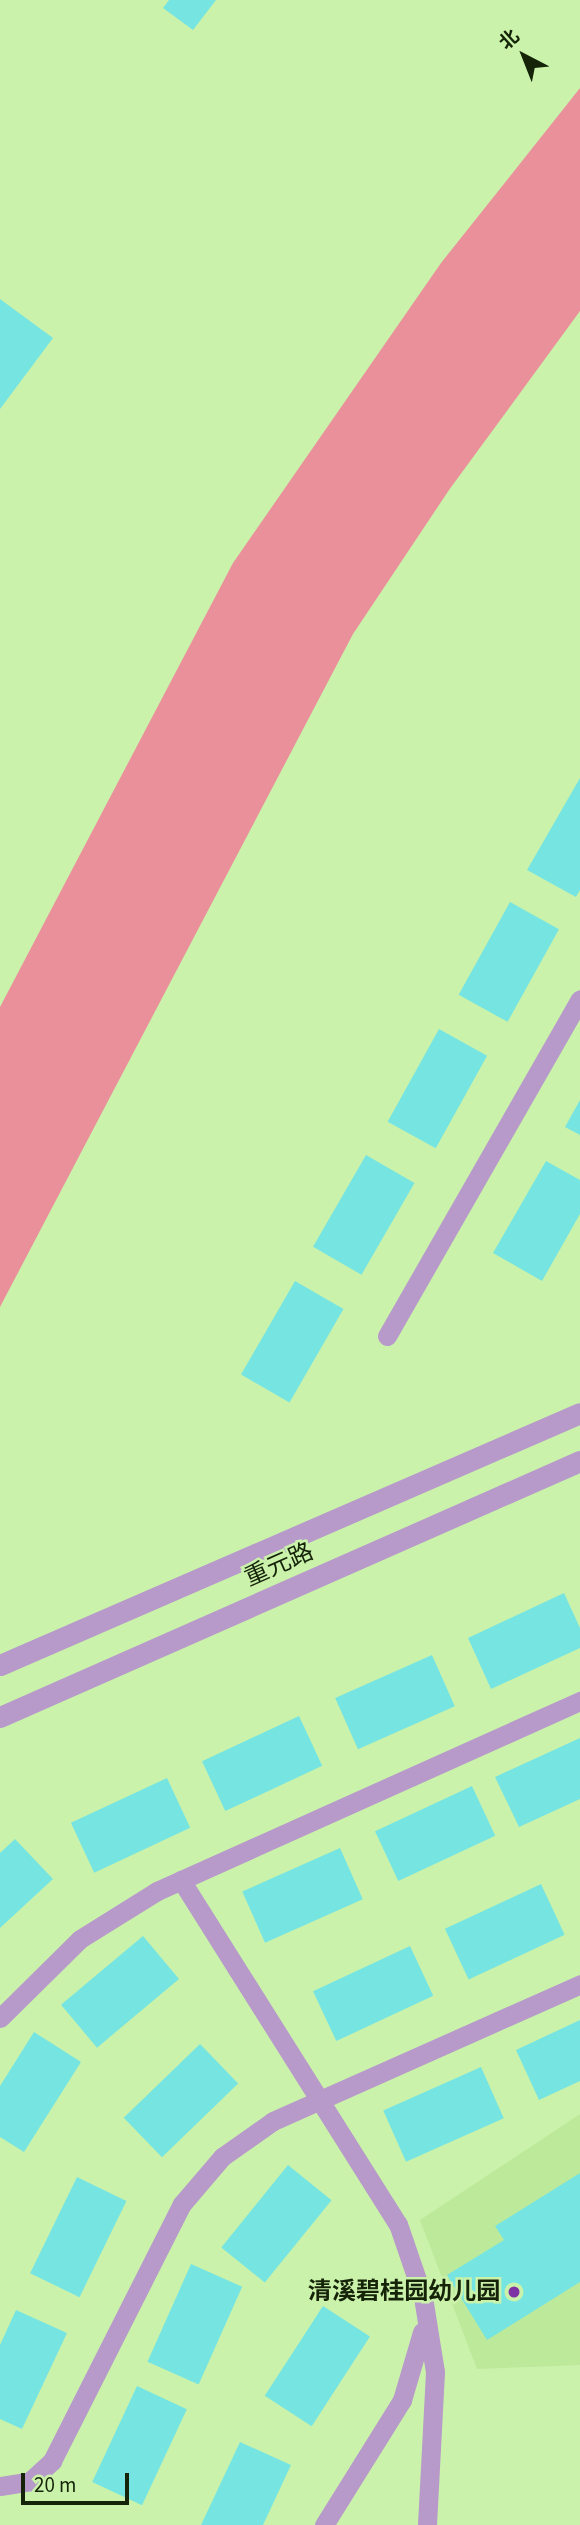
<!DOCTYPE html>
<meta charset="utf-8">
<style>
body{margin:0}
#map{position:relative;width:580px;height:2525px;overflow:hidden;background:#caf2ab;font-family:"Source Sans 3","Noto Sans SC",sans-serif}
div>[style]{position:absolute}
.built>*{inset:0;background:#bde99a}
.water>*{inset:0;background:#ea909b}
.building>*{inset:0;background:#76e5e1;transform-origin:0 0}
.service>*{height:19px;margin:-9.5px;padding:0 9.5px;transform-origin:9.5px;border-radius:9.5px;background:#b799ca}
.tertiary>*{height:21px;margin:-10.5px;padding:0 10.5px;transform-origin:10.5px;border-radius:10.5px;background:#b799ca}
.dots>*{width:19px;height:19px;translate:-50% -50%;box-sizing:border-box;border:4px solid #caf2ab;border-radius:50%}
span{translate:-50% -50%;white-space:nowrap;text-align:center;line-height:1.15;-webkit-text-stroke:5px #caf2ab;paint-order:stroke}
.street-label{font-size:24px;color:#152308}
.poi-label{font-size:24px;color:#152308;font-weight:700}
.right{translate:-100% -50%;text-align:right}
.north{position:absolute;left:489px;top:21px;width:70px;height:70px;-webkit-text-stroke:5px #caf2ab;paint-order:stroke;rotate:318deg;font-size:19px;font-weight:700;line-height:28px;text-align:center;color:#152308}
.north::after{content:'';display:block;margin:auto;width:24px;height:32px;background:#152308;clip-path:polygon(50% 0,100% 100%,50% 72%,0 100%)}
.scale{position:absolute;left:21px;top:2473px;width:108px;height:32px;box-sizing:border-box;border:4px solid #152308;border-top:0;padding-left:9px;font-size:21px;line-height:24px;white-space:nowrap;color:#152308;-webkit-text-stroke:5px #caf2ab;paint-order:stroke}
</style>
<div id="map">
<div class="built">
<div style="clip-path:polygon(580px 2114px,580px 2365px,477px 2369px,420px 2220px)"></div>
</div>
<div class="water">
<div style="clip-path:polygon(580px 88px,580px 311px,449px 490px,353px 634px,0 1307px,0 1007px,233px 563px,441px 263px)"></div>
</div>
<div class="building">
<div style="clip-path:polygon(169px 0,216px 0,193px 30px,163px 8px)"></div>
<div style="clip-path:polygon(0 299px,53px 338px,0 409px)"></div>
<div style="clip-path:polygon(580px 778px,580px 890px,576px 897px,527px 870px)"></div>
<div style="left:510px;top:902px;width:56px;height:106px;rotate:29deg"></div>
<div style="left:439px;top:1029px;width:55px;height:106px;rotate:29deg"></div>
<div style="clip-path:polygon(580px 1100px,580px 1135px,565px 1127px)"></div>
<div style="left:366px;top:1155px;width:56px;height:106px;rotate:30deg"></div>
<div style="clip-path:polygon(546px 1161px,580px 1180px,580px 1214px,542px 1281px,493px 1253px)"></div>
<div style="left:295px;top:1281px;width:56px;height:108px;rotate:30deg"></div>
<div style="clip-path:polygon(564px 1593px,580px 1628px,580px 1648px,491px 1689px,468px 1638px)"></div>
<div style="left:432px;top:1655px;width:56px;height:106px;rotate:66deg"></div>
<div style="left:299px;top:1716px;width:55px;height:107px;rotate:65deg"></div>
<div style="clip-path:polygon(580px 1738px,580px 1799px,519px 1827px,495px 1777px)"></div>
<div style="left:167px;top:1778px;width:55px;height:106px;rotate:65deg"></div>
<div style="left:472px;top:1786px;width:55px;height:107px;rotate:65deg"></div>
<div style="clip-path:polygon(15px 1839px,53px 1879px,0 1928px,0 1853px)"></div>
<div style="left:340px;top:1848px;width:56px;height:107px;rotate:66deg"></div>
<div style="left:541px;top:1884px;width:56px;height:106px;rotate:65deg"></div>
<div style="left:143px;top:1936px;width:56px;height:107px;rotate:50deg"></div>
<div style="left:410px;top:1946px;width:55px;height:107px;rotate:65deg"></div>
<div style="clip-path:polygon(580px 2020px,580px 2081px,539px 2100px,516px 2050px)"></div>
<div style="clip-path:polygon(34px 2032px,81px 2062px,24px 2152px,0 2137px,0 2086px)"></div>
<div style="left:200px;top:2044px;width:55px;height:106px;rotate:46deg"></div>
<div style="left:481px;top:2067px;width:56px;height:107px;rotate:66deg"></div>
<div style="left:288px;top:2165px;width:56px;height:106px;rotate:39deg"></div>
<div style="clip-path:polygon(580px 2173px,580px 2282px,487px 2340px,447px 2275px,504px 2240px,495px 2226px)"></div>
<div style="left:77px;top:2177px;width:55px;height:107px;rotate:26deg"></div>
<div style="left:191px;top:2264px;width:56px;height:107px;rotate:24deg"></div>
<div style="left:323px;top:2306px;width:56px;height:107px;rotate:33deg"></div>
<div style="clip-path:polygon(16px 2310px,67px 2333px,22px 2429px,0 2419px,0 2345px)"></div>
<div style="left:137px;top:2386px;width:55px;height:106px;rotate:25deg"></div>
<div style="clip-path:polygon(240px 2442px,291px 2465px,263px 2525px,201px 2525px)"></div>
</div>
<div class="service">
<div style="left:387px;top:1336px;width:388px;rotate:-60.2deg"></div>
<div style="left:181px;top:1880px;width:407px;rotate:57.8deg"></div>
<div style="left:398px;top:2224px;width:77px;rotate:71.1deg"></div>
<div style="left:423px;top:2297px;width:76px;rotate:80.9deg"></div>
<div style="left:435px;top:2372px;width:153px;rotate:93deg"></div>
<div style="left:0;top:2018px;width:112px;rotate:-44.6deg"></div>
<div style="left:80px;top:1939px;width:91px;rotate:-31.9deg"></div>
<div style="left:157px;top:1891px;width:464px;rotate:-24.2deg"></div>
<div style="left:0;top:2486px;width:30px;rotate:-9deg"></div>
<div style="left:30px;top:2481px;width:30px;rotate:-42deg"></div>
<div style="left:52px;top:2461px;width:288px;rotate:-63.2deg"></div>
<div style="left:182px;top:2204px;width:62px;rotate:-49.6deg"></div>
<div style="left:222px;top:2157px;width:62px;rotate:-35.2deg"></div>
<div style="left:273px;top:2121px;width:336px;rotate:-24deg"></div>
<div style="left:324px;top:2525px;width:147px;rotate:-58deg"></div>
<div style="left:402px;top:2400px;width:71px;rotate:-73.6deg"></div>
</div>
<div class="tertiary">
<div style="left:0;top:1665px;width:632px;rotate:-23.48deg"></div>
<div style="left:0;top:1717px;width:634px;rotate:-23.82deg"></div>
</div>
<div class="dots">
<div style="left:514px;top:2292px;background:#7e33a4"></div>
</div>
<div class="street-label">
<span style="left:279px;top:1565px;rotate:-24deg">重元路</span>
</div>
<div class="poi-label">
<span class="right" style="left:500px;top:2292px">清溪碧桂园幼儿园</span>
</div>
<div class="north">北</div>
<div class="scale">20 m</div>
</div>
